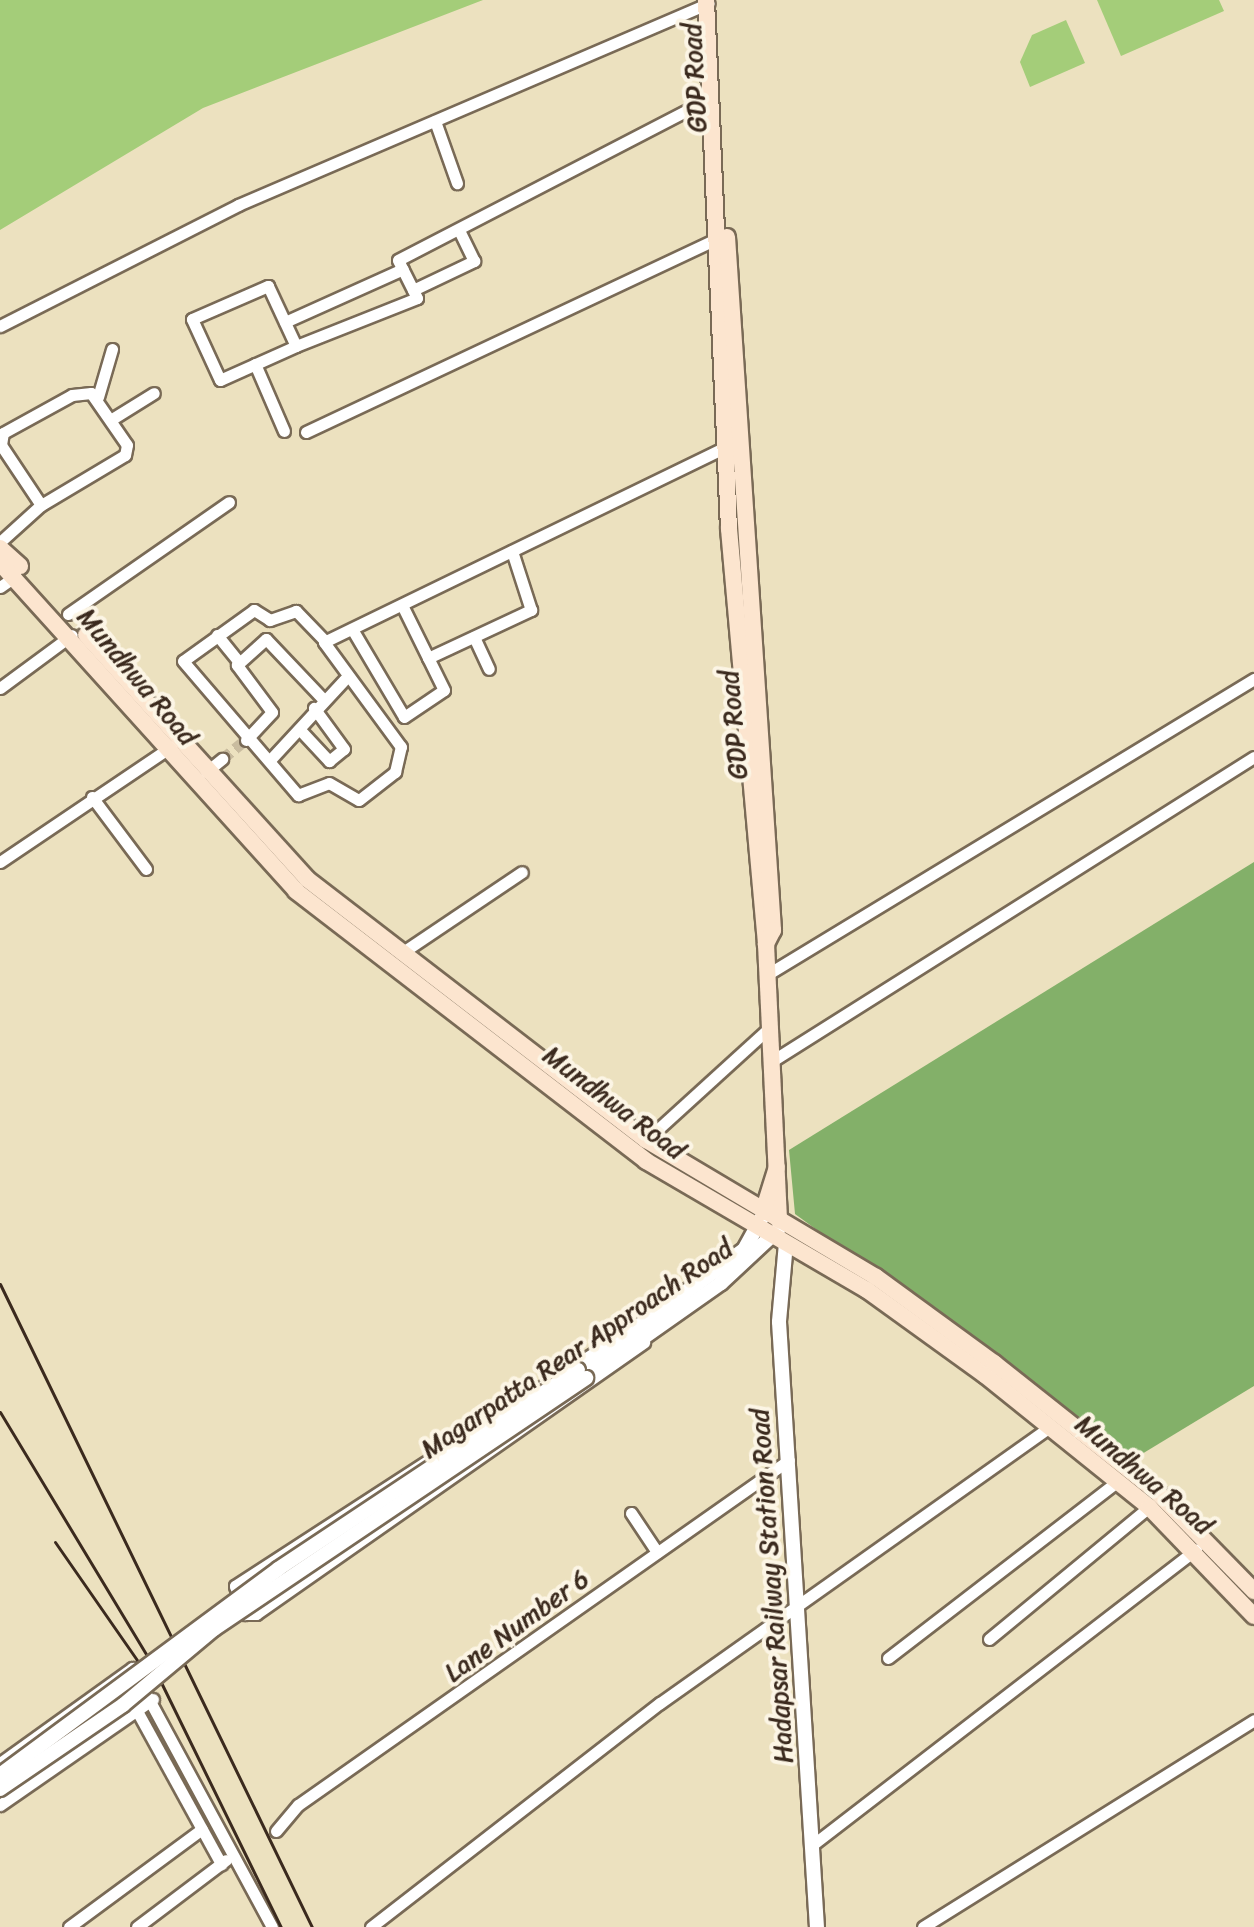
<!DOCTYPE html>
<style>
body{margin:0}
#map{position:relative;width:1254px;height:1927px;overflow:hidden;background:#ece1bf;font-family:Sriracha,sans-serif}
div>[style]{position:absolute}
.green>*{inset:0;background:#a4cd79}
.forest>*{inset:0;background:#83b069}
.minor-tunnel>*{height:11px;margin-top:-5.5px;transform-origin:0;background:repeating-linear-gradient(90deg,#c9bc9f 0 11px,transparent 0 16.5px)}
.roads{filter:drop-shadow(2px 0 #796a56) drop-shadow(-2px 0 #796a56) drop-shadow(0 2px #796a56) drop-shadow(0 -2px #796a56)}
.minor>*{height:11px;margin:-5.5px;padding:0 5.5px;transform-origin:5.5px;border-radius:5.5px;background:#fff}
.tertiary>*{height:14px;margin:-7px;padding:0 7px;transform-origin:7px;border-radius:7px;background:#fff}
.secondary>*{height:16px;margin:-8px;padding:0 8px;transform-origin:8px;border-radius:8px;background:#fce5cf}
.rail>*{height:3px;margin:-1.5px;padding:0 1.5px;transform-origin:1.5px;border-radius:1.5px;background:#3b2a1e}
.bridges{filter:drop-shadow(2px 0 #796a56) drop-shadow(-2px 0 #796a56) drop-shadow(0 2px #796a56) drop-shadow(0 -2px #796a56)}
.tertiary-bridge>*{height:14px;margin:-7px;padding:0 7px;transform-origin:7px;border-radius:7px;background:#fff}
span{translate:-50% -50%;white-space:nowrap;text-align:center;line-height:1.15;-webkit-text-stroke:8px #fcf5e5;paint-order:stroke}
.street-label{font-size:26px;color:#3b2a1e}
</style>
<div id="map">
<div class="green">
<div style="clip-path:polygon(0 0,483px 0,203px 108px,0 230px)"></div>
<div style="clip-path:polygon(1097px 0,1219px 0,1224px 11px,1121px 56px)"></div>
<div style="clip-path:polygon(1066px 20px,1085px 63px,1030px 87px,1020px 62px,1032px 35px)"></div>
</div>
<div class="forest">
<div style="clip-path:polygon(1254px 862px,1254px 1386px,1132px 1460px,795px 1214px,789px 1150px)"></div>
</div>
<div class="minor-tunnel">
<div style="left:222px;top:759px;width:28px;rotate:-39deg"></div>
</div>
<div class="roads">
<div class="minor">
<div style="left:435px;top:121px;width:66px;rotate:70.5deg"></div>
<div style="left:268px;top:286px;width:66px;rotate:65deg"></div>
<div style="left:296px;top:346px;width:83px;rotate:155.9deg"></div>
<div style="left:220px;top:380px;width:67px;rotate:-114.7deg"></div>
<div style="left:192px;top:319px;width:83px;rotate:-23.5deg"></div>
<div style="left:413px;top:290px;width:68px;rotate:-25.4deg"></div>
<div style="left:474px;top:261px;width:34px;rotate:-116deg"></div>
<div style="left:285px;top:322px;width:129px;rotate:-24.2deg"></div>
<div style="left:0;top:326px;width:267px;rotate:-26.9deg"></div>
<div style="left:238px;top:205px;width:512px;rotate:-23.21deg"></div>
<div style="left:296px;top:346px;width:130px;rotate:-21.6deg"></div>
<div style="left:417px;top:298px;width:42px;rotate:-116.6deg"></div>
<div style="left:398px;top:260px;width:352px;rotate:-27.4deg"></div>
<div style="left:255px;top:364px;width:73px;rotate:66.6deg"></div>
<div style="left:98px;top:397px;width:50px;rotate:-73.7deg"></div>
<div style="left:112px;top:419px;width:49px;rotate:-31.8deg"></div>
<div style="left:306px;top:432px;width:454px;rotate:-25.2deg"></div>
<div style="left:0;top:542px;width:55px;rotate:-42.1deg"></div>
<div style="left:41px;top:505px;width:72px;rotate:-123.7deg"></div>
<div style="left:1px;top:445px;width:12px;rotate:-81deg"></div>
<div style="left:3px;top:433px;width:79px;rotate:-28.8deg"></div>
<div style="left:72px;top:395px;width:19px;rotate:-6deg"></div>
<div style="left:91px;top:393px;width:63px;rotate:55.3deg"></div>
<div style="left:127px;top:445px;width:10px;rotate:101deg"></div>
<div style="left:125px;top:455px;width:98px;rotate:149.2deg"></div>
<div style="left:0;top:587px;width:19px;rotate:-35deg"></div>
<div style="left:68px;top:614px;width:196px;rotate:-34.8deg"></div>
<div style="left:352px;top:629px;width:102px;rotate:59.4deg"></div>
<div style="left:404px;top:717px;width:48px;rotate:-34deg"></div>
<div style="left:444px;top:690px;width:95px;rotate:-116.3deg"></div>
<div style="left:217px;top:635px;width:33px;rotate:51deg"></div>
<div style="left:474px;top:637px;width:35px;rotate:65deg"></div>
<div style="left:325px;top:641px;width:42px;rotate:-134deg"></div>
<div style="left:296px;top:611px;width:28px;rotate:161deg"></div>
<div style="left:270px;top:620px;width:19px;rotate:-148deg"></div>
<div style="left:254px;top:610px;width:87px;rotate:144.3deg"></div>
<div style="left:183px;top:661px;width:177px;rotate:49.4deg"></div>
<div style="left:298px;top:795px;width:33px;rotate:-21deg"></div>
<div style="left:329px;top:783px;width:34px;rotate:30deg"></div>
<div style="left:359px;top:800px;width:46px;rotate:-37.9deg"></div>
<div style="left:395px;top:772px;width:26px;rotate:-77deg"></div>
<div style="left:401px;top:747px;width:130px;rotate:-126.3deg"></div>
<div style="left:324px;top:642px;width:454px;rotate:-25.9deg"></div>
<div style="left:428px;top:658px;width:114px;rotate:-25deg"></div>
<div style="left:531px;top:610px;width:62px;rotate:-107.9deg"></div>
<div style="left:0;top:688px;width:89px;rotate:-36.4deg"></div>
<div style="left:302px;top:732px;width:40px;rotate:47deg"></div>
<div style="left:329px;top:761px;width:19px;rotate:-39deg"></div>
<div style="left:344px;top:749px;width:51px;rotate:-126.2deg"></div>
<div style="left:246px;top:740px;width:38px;rotate:-47deg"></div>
<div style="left:272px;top:712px;width:59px;rotate:-126.7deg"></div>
<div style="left:237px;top:665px;width:39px;rotate:-42deg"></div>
<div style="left:266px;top:639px;width:81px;rotate:46.5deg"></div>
<div style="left:270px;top:760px;width:110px;rotate:-47.2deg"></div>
<div style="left:206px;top:772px;width:21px;rotate:-39deg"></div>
<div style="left:92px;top:797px;width:90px;rotate:53.1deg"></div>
<div style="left:0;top:862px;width:207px;rotate:-34deg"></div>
<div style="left:403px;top:952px;width:143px;rotate:-33.9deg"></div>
<div style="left:768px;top:974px;width:569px;rotate:-31.26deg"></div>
<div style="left:772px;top:1061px;width:570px;rotate:-32.24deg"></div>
<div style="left:646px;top:1140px;width:168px;rotate:-42.3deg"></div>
<div style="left:609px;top:1343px;width:446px;rotate:147deg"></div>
<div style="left:235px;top:1586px;width:30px;rotate:70deg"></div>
<div style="left:245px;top:1614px;width:11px"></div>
<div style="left:256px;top:1614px;width:474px;rotate:-35deg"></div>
<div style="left:631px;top:1513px;width:47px;rotate:56.3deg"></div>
<div style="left:989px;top:1639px;width:207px;rotate:-39.5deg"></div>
<div style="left:888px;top:1658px;width:290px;rotate:-37.6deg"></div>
<div style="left:137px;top:1711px;width:175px;rotate:61.2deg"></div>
<div style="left:0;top:1763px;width:163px;rotate:-35.7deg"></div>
<div style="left:132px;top:1668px;width:294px;rotate:61.6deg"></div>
<div style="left:0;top:1805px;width:186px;rotate:-34.7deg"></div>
<div style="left:276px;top:1831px;width:34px;rotate:-50deg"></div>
<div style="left:298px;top:1805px;width:600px;rotate:-35.09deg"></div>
<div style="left:811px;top:1846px;width:486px;rotate:-37.6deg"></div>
<div style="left:69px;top:1927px;width:165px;rotate:-36.4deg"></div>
<div style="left:137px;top:1927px;width:111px;rotate:-37deg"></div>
<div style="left:371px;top:1927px;width:366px;rotate:-37.8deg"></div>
<div style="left:660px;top:1703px;width:478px;rotate:-35.3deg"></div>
<div style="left:923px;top:1927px;width:390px;rotate:-32deg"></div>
</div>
<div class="tertiary">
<div style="left:786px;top:1243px;width:79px;rotate:95.1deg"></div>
<div style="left:779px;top:1322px;width:606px;rotate:86.41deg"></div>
<div style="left:578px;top:1370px;width:205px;rotate:-35.9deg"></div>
<div style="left:744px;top:1250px;width:38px;rotate:-61deg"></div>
<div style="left:586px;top:1378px;width:165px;rotate:-35.1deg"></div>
<div style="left:721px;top:1283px;width:78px;rotate:-42.9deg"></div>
</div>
<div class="secondary">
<div style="left:706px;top:0;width:529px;rotate:87.51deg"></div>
<div style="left:729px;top:529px;width:417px;rotate:84.9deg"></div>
<div style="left:766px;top:944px;width:277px;rotate:87.3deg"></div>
<div style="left:727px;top:237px;width:695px;rotate:86.2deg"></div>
<div style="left:773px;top:930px;width:16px;rotate:117deg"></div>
<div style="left:0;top:548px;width:27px;rotate:42deg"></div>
<div style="left:0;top:563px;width:442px;rotate:47.9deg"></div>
<div style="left:296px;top:891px;width:442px;rotate:37.6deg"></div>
<div style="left:646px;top:1161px;width:256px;rotate:30.3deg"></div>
<div style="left:867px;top:1290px;width:145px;rotate:35.8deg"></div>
<div style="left:985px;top:1375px;width:211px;rotate:38.8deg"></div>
<div style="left:1149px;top:1507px;width:151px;rotate:46.1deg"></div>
<div style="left:86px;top:635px;width:329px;rotate:47.8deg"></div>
<div style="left:307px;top:879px;width:428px;rotate:37.6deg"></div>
<div style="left:646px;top:1140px;width:268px;rotate:30.8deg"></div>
<div style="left:876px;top:1277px;width:146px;rotate:36.1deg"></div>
<div style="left:994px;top:1363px;width:211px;rotate:38.4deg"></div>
<div style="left:1159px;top:1494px;width:136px;rotate:45.6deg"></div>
<div style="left:763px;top:1212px;width:47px;rotate:-72.7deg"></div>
</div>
</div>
<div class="rail">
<div style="left:0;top:1284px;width:715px;rotate:64.12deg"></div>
<div style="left:0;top:1412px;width:294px;rotate:58.9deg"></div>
<div style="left:152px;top:1664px;width:293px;rotate:63.9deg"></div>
<div style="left:55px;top:1542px;width:144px;rotate:55.2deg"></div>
</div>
<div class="bridges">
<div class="tertiary-bridge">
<div style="left:0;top:1775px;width:346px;rotate:-36.5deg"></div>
<div style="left:278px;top:1569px;width:360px;rotate:-33.6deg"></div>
<div style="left:0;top:1789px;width:149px;rotate:-34.3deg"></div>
<div style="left:123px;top:1705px;width:119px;rotate:-39.9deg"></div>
<div style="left:214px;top:1629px;width:449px;rotate:-34deg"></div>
</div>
</div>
<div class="street-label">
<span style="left:695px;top:78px;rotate:-93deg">GDP Road</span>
<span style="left:137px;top:677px;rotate:50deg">Mundhwa Road</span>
<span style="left:734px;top:725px;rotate:-95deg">GDP Road</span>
<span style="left:614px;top:1103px;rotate:37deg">Mundhwa Road</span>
<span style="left:577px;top:1349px;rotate:-34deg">Magarpatta Rear Approach Road</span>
<span style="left:1144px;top:1475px;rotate:40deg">Mundhwa Road</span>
<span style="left:772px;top:1586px;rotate:-94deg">Hadapsar Railway Station Road</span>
<span style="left:517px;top:1626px;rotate:-36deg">Lane Number 6</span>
</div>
</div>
